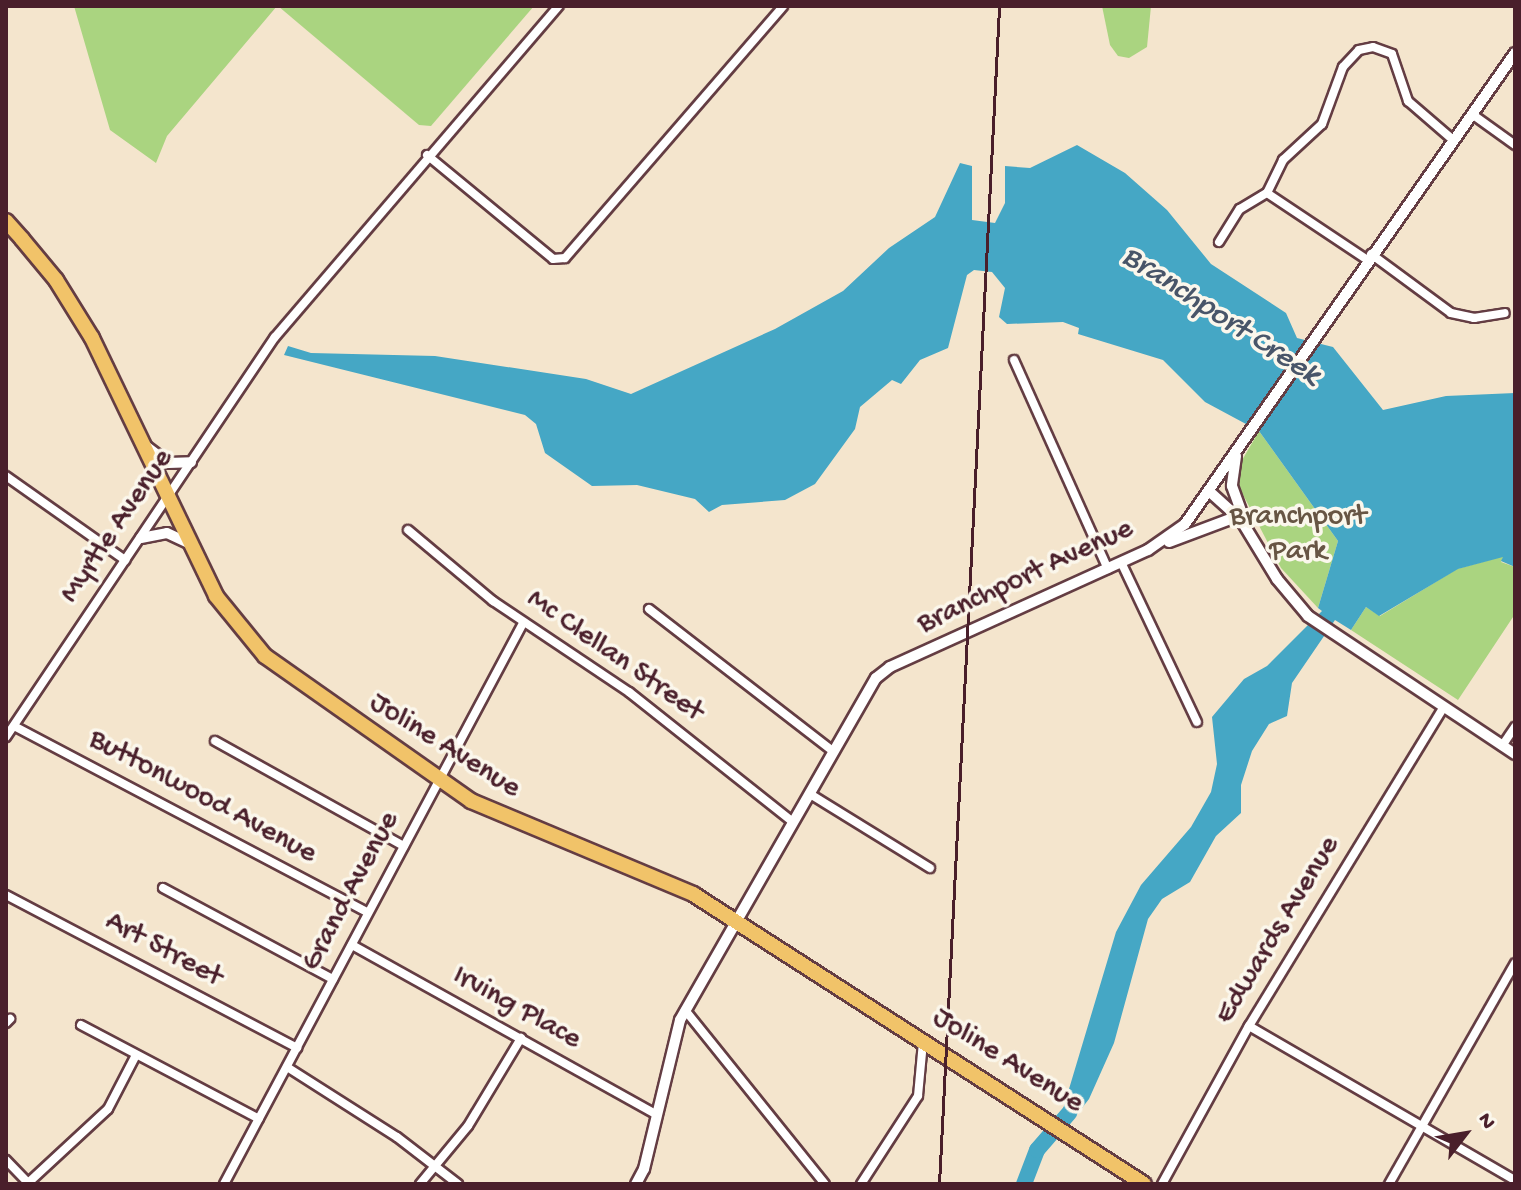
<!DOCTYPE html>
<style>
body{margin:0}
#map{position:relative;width:1521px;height:1190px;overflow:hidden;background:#f4e5cd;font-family:"Gochi Hand",sans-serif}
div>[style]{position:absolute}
.green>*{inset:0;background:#aad480}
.water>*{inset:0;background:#45a7c5}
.river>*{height:16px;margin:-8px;padding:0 8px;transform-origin:8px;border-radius:8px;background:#45a7c5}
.roads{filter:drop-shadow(2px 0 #643d43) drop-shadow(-2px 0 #643d43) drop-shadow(0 2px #643d43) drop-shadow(0 -2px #643d43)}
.minor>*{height:8px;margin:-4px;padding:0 4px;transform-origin:4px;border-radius:4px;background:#fff}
.tertiary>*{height:10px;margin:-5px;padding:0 5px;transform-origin:5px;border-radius:5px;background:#fff}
.primary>*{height:14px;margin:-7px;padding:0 7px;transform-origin:7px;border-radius:7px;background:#f1c369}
.trunk>*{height:14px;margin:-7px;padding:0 7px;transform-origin:7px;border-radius:7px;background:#f1c369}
.rail>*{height:3px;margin:-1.5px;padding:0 1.5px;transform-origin:1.5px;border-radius:1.5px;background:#4a1f2b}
span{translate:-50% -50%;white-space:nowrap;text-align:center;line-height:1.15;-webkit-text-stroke:7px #fbf7ec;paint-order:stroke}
.park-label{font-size:30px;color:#675544}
.street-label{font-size:30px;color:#4a1f2b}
.water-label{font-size:32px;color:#485569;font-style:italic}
.frame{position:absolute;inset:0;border:8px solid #4a1f2b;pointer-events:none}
.north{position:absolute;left:1425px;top:1094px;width:80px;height:80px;-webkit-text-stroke:6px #fbf7ec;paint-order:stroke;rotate:59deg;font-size:22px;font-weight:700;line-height:32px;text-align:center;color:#4a1f2b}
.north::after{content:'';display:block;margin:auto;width:28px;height:36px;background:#4a1f2b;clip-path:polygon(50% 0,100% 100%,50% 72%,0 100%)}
</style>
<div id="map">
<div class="green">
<div style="clip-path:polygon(74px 6px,277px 6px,167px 136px,156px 163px,110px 130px)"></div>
<div style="clip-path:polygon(278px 6px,534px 6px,431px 126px,419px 125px)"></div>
<div style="clip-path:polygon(1102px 6px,1151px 6px,1147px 47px,1129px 58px,1118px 56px,1110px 45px)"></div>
<div style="clip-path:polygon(1259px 431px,1338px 541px,1318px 608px,1281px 568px,1238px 485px,1241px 462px)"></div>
<div style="clip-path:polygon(1504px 556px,1501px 562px,1515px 567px,1515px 614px,1458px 700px,1351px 630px,1366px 607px,1380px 616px,1457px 569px)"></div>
</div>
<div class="water">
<div style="clip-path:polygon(1077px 145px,1125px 173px,1167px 210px,1211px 264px,1286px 313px,1297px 338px,1333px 347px,1383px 410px,1446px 396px,1515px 393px,1515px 567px,1501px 561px,1503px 557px,1458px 569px,1379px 616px,1366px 607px,1351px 630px,1335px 620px,1292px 683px,1287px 716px,1269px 724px,1252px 751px,1241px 785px,1241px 813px,1216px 836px,1190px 882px,1162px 899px,1148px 919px,1114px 1043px,1089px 1099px,1075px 1117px,1063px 1109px,1116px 932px,1141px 885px,1191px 827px,1211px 792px,1217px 764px,1212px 717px,1244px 679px,1267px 666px,1322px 611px,1318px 608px,1338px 541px,1259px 431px,1205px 402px,1163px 360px,1078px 334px,1079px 328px,1063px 322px,1007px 324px,999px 317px,1005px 288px,992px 272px,974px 270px,967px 275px,948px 348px,920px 360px,901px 384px,892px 380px,860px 407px,855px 429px,815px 484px,785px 500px,722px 505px,709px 512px,695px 499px,637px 485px,592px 486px,545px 453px,536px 424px,525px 415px,284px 355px,288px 346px,311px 353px,435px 356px,586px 379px,631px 394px,775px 329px,843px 291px,889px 248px,935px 217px,960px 163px,972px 166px,972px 220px,995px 223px,1005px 203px,1005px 166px,1030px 168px)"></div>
</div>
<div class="river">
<div style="left:1024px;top:1184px;width:36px;rotate:-69deg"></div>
<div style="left:1037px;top:1150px;width:49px;rotate:-49.1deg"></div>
</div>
<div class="roads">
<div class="minor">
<div style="left:1472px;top:114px;width:53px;rotate:35.8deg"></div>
<div style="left:427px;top:155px;width:163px;rotate:39.5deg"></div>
<div style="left:553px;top:259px;width:12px;rotate:-5deg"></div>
<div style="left:565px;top:258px;width:333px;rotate:-49.1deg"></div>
<div style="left:1267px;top:193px;width:37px;rotate:-64deg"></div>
<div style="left:1283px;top:160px;width:53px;rotate:-42.7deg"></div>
<div style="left:1322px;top:124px;width:61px;rotate:-69.8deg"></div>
<div style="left:1343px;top:67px;width:23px;rotate:-47deg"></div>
<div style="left:1359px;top:50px;width:14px;rotate:-12deg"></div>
<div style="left:1373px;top:47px;width:20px;rotate:20deg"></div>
<div style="left:1392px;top:54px;width:50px;rotate:71.2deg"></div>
<div style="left:1408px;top:101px;width:58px;rotate:40.8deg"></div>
<div style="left:1219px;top:242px;width:39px;rotate:-58deg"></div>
<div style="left:1240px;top:209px;width:31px;rotate:-31deg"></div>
<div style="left:1267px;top:193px;width:119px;rotate:33.7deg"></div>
<div style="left:1371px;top:254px;width:99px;rotate:36.4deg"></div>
<div style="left:1451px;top:313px;width:24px;rotate:12deg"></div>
<div style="left:1474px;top:318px;width:31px;rotate:-9deg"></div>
<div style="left:1014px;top:360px;width:229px;rotate:65.8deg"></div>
<div style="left:6px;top:476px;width:146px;rotate:35.2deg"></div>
<div style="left:408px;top:530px;width:111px;rotate:39.9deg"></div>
<div style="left:493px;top:601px;width:164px;rotate:33.8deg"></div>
<div style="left:629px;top:692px;width:209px;rotate:38.4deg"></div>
<div style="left:1121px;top:562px;width:177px;rotate:64.6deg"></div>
<div style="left:649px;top:609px;width:232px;rotate:37.7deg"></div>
<div style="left:14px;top:726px;width:400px;rotate:27.8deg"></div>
<div style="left:6px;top:737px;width:482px;rotate:-56.1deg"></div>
<div style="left:275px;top:337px;width:436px;rotate:-49.4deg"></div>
<div style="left:215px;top:741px;width:216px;rotate:29.1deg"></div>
<div style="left:1502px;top:746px;width:23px;rotate:-56deg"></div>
<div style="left:810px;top:794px;width:141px;rotate:31.7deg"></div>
<div style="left:163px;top:888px;width:193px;rotate:28.2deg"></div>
<div style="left:6px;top:895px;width:329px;rotate:27.7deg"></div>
<div style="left:352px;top:945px;width:349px;rotate:29.1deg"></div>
<div style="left:685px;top:1010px;width:223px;rotate:51.2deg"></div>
<div style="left:6px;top:1023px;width:6px;rotate:-45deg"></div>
<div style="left:81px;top:1025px;width:201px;rotate:27.8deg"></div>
<div style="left:1249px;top:1026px;width:307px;rotate:30.1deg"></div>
<div style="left:287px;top:1067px;width:130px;rotate:32.5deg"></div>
<div style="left:397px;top:1137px;width:77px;rotate:37.6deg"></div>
<div style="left:6px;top:1160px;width:32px;rotate:46deg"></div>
<div style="left:27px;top:1184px;width:110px;rotate:-42.8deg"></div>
<div style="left:108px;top:1109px;width:61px;rotate:-62.6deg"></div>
<div style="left:224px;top:1184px;width:636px;rotate:-61.94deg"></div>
<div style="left:420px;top:1184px;width:75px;rotate:-50.4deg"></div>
<div style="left:468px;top:1126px;width:103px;rotate:-58.9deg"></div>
<div style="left:861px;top:1184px;width:105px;rotate:-57.1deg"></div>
<div style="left:918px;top:1096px;width:54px;rotate:-84.7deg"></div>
<div style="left:1162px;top:1184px;width:180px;rotate:-61.2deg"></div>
<div style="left:1249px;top:1026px;width:374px;rotate:-58.6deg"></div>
<div style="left:1389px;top:1184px;width:254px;rotate:-60.3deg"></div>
</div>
<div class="tertiary">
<div style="left:147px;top:447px;width:26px;rotate:37deg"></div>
<div style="left:168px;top:463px;width:23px;rotate:-2deg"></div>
<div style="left:1236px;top:456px;width:30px;rotate:98deg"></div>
<div style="left:1232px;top:486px;width:33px;rotate:70deg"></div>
<div style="left:1210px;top:492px;width:42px;rotate:42.1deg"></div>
<div style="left:1241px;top:520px;width:69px;rotate:58.6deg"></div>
<div style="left:1277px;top:579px;width:48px;rotate:50deg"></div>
<div style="left:1308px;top:616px;width:249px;rotate:33.7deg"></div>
<div style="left:141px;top:538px;width:26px;rotate:-11deg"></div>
<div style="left:167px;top:533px;width:23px;rotate:25deg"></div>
<div style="left:1169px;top:542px;width:74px;rotate:-20.6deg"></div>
<div style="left:636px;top:1184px;width:17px;rotate:-62deg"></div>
<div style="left:644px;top:1169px;width:153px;rotate:-76.4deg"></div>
<div style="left:680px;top:1020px;width:394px;rotate:-60.2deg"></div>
<div style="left:876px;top:678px;width:18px;rotate:-38deg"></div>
<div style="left:890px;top:667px;width:283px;rotate:-24.4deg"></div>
<div style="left:1148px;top:550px;width:45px;rotate:-35.1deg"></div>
<div style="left:1185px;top:524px;width:575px;rotate:-54.98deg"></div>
</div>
<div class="primary">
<div style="left:22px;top:239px;width:53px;rotate:50.3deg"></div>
<div style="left:56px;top:280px;width:68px;rotate:58.2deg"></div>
<div style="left:92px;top:338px;width:286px;rotate:64.3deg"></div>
<div style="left:216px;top:596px;width:77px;rotate:50.8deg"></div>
<div style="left:265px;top:656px;width:252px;rotate:35.1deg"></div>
<div style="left:471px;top:801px;width:241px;rotate:22.7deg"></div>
<div style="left:693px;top:894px;width:536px;rotate:32.74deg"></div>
</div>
<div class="trunk">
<div style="left:6px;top:221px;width:24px;rotate:48deg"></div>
</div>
</div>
<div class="rail">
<div style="left:939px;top:1184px;width:1180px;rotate:-87.08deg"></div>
</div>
<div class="park-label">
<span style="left:1298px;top:535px">Branchport<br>Park</span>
</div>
<div class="street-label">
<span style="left:118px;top:527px;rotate:-56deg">Myrtle Avenue</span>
<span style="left:1026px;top:578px;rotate:-25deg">Branchport Avenue</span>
<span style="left:614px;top:657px;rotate:35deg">Mc Clellan Street</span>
<span style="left:444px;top:747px;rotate:32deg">Joline Avenue</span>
<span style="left:202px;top:798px;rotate:28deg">Buttonwood Avenue</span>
<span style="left:352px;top:892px;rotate:-62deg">Grand Avenue</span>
<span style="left:1279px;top:931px;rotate:-59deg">Edwards Avenue</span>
<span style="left:163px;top:951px;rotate:28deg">Art Street</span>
<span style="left:516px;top:1009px;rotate:29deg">Irving Place</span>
<span style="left:1007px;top:1062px;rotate:32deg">Joline Avenue</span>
</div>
<div class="water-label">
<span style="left:1220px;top:317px;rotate:33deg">Branchport Creek</span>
</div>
<div class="frame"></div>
<div class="north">N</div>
</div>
